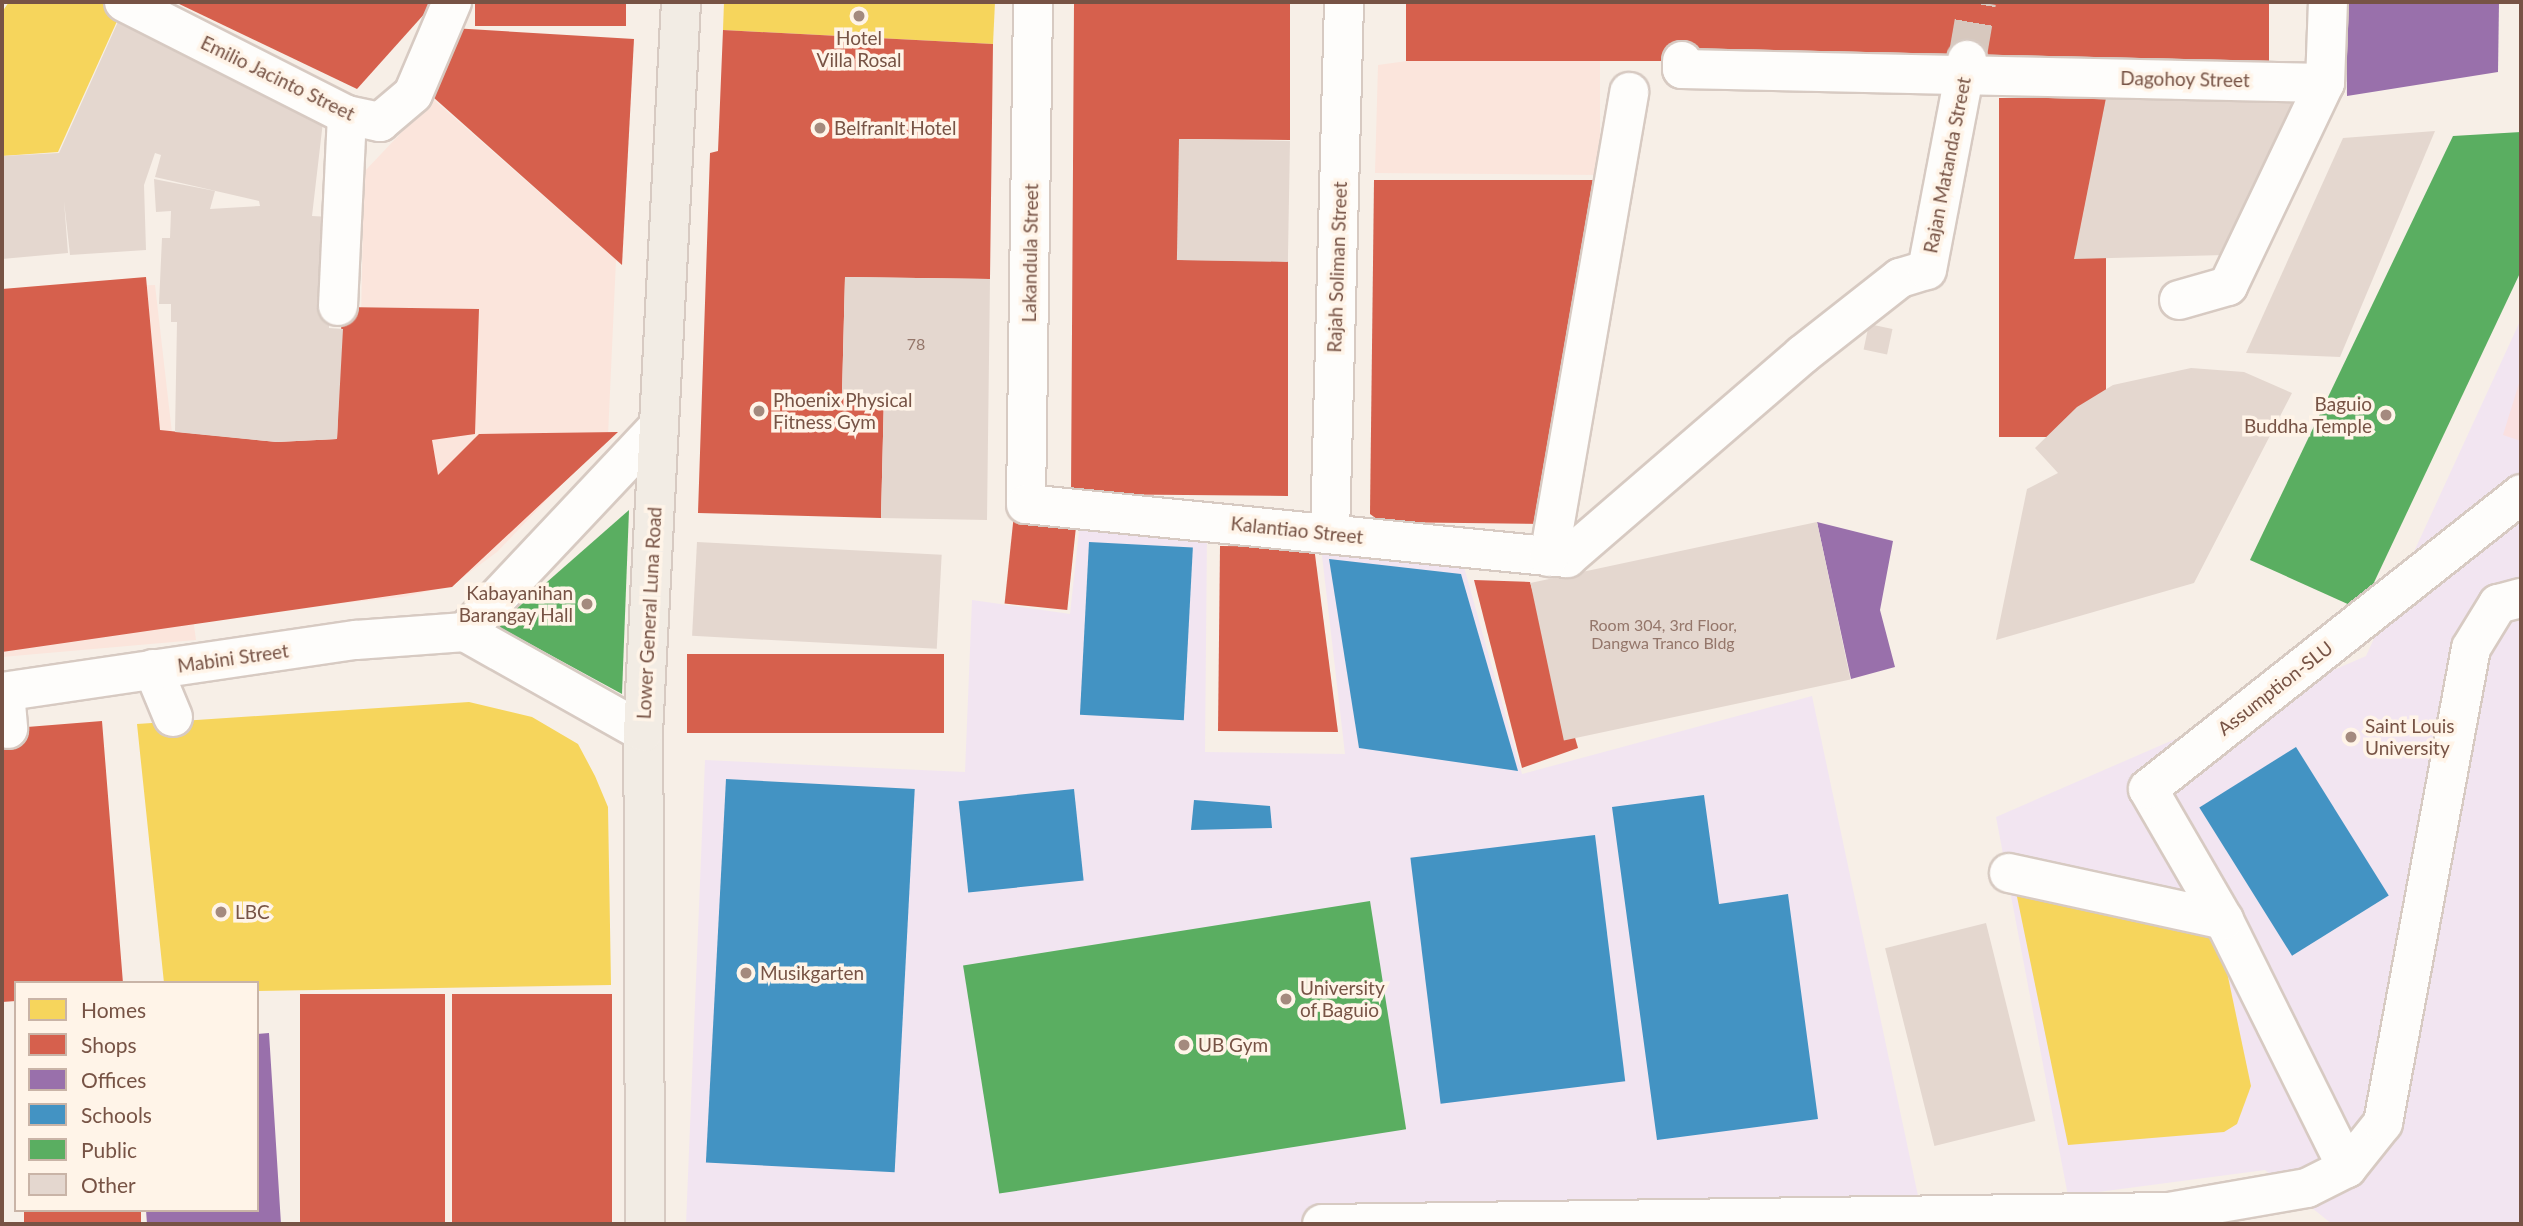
<!DOCTYPE html>
<style>
body{margin:0}
#map{position:relative;width:2523px;height:1226px;overflow:hidden;background:#f7efe7;font-family:Lato,sans-serif}
div>[style]{position:absolute}
.commercial>*{inset:0;background:#fbe5dc}
.education>*{inset:0;background:#f2e5f1}
.medical>*{inset:0;background:#fae0e0}
.homes>*{inset:0;background:#f6d55c}
.shops>*{inset:0;background:#d6604d;transform-origin:0 0}
.offices>*{inset:0;background:#9970ab}
.schools>*{inset:0;background:#4393c3;transform-origin:0 0}
.public>*{inset:0;background:#5aae61;transform-origin:0 0}
.building>*{inset:0;background:#e4d7cf;transform-origin:0 0}
.minor-tunnel>*{height:38px;margin-top:-19px;transform-origin:0;background:repeating-linear-gradient(90deg,#d7c8be 0 38px,transparent 0 57px)}
.roads{filter:drop-shadow(2px 0 #d7cac2) drop-shadow(-2px 0 #d7cac2) drop-shadow(0 2px #d7cac2) drop-shadow(0 -2px #d7cac2)}
.minor>*{height:38px;margin:-19px;padding:0 19px;transform-origin:19px;border-radius:19px;background:#fefdfb}
.major>*{height:38px;margin:-19px;padding:0 19px;transform-origin:19px;border-radius:19px;background:#f2ece4}
.dots>*{width:19px;height:19px;translate:-50% -50%;box-sizing:border-box;border:4px solid #fff4e8;border-radius:50%}
span{translate:-50% -50%;white-space:nowrap;text-align:center;line-height:1.15;-webkit-text-stroke:7px #fff4e8;paint-order:stroke}
.number-label{font-size:16px;color:#94766a}
.number-label span{-webkit-text-stroke-width:0}
.poi-label{font-size:19px;color:#775345}
.left{translate:0 -50%;text-align:left}
.right{translate:-100% -50%;text-align:right}
.street-label{font-size:19px;color:#775345}
.frame{position:absolute;inset:0;border:4px solid #775345;pointer-events:none}
.legend{position:absolute;left:14px;top:981px;width:245px;height:231px;box-sizing:border-box;background:#fff4e8;border:2px solid #c9b4a7;margin:0;padding:9px 12px;list-style:none;font-size:21px;color:#775345}
.legend li{display:flex;align-items:center;gap:14px;height:35px}
.legend b{width:35px;border:2px solid #c9b4a7}
</style>
<div id="map">
<div class="commercial">
<div style="clip-path:polygon(1407px 61px,1600px 61px,1600px 175px,1375px 173px,1378px 65px)"></div>
<div style="clip-path:polygon(433px 99px,616px 260px,608px 436px,497px 552px,451px 586px,403px 597px,193px 618px,196px 640px,2px 657px,2px 291px,155px 285px,175px 459px,361px 318px,364px 172px)"></div>
</div>
<div class="education">
<div style="clip-path:polygon(2521px 319px,2521px 1224px,2332px 1224px,2265px 1170px,2068px 1196px,1996px 817px,2366px 656px)"></div>
<div style="clip-path:polygon(1080px 522px,1207px 532px,1205px 752px,1345px 754px,1321px 547px,1464px 567px,1522px 774px,1812px 696px,1924px 1224px,686px 1224px,705px 760px,965px 772px,972px 600px,1070px 614px)"></div>
</div>
<div class="medical">
<div style="clip-path:polygon(2521px 377px,2521px 441px,2503px 435px)"></div>
</div>
<div class="homes">
<div style="clip-path:polygon(9px 2px,110px 2px,123px 8px,58px 152px,2px 156px,2px 12px)"></div>
<div style="clip-path:polygon(724px 2px,995px 2px,993px 44px,723px 30px)"></div>
<div style="clip-path:polygon(469px 702px,532px 717px,578px 744px,595px 776px,608px 807px,611px 985px,257px 991px,257px 983px,164px 983px,137px 724px)"></div>
<div style="clip-path:polygon(2015px 887px,2219px 934px,2251px 1086px,2237px 1124px,2224px 1132px,2068px 1145px)"></div>
</div>
<div class="shops">
<div style="clip-path:polygon(175px 2px,435px 2px,357px 89px)"></div>
<div style="left:475px;top:2px;width:151px;height:24px"></div>
<div style="clip-path:polygon(1074px 2px,1290px 2px,1290px 140px,1179px 139px,1179px 260px,1288px 261px,1288px 496px,1071px 494px)"></div>
<div style="left:1406px;top:2px;width:863px;height:59px"></div>
<div style="clip-path:polygon(452px 28px,634px 39px,622px 265px,433px 97px)"></div>
<div style="clip-path:polygon(723px 30px,993px 44px,990px 279px,845px 277px,842px 394px,884px 395px,881px 518px,698px 513px,710px 153px,718px 151px)"></div>
<div style="left:1999px;top:98px;width:107px;height:339px"></div>
<div style="clip-path:polygon(1374px 180px,1600px 180px,1549px 524px,1381px 522px,1370px 514px)"></div>
<div style="clip-path:polygon(146px 277px,160px 430px,277px 442px,337px 439px,342px 307px,479px 309px,475px 434px,432px 440px,438px 475px,479px 434px,618px 432px,452px 587px,2px 652px,2px 289px)"></div>
<div style="left:1014px;top:514px;width:63px;height:90px;rotate:6deg"></div>
<div style="clip-path:polygon(1220px 546px,1314px 547px,1338px 732px,1218px 731px)"></div>
<div style="clip-path:polygon(1474px 580px,1530px 582px,1578px 748px,1522px 768px)"></div>
<div style="left:687px;top:654px;width:257px;height:79px"></div>
<div style="clip-path:polygon(102px 721px,123px 983px,16px 983px,16px 1001px,2px 1002px,2px 729px)"></div>
<div style="left:445px;top:994px;width:230px;height:145px;rotate:90deg"></div>
<div style="left:452px;top:994px;width:160px;height:230px"></div>
<div style="left:24px;top:1210px;width:117px;height:15px"></div>
</div>
<div class="offices">
<div style="clip-path:polygon(2346px 2px,2499px 2px,2498px 72px,2347px 96px)"></div>
<div style="clip-path:polygon(1817px 522px,1893px 541px,1880px 610px,1895px 667px,1851px 679px)"></div>
<div style="clip-path:polygon(269px 1033px,281px 1224px,147px 1224px,146px 1210px,257px 1210px,257px 1034px)"></div>
</div>
<div class="schools">
<div style="left:1089px;top:542px;width:104px;height:173px;rotate:3deg"></div>
<div style="clip-path:polygon(1329px 559px,1461px 574px,1518px 771px,1359px 748px)"></div>
<div style="left:2296px;top:747px;width:175px;height:114px;rotate:58deg"></div>
<div style="left:726px;top:779px;width:189px;height:384px;rotate:3deg"></div>
<div style="left:1074px;top:789px;width:92px;height:116px;rotate:84deg"></div>
<div style="clip-path:polygon(1704px 795px,1719px 904px,1788px 894px,1818px 1119px,1657px 1140px,1612px 807px)"></div>
<div style="clip-path:polygon(1194px 800px,1270px 806px,1272px 828px,1191px 830px)"></div>
<div style="left:1595px;top:835px;width:248px;height:186px;rotate:83deg"></div>
</div>
<div class="public">
<div style="clip-path:polygon(2521px 132px,2521px 271px,2361px 610px,2250px 560px,2453px 136px)"></div>
<div style="clip-path:polygon(629px 510px,622px 694px,497px 626px)"></div>
<div style="left:1370px;top:901px;width:231px;height:412px;rotate:81deg"></div>
</div>
<div class="building">
<div style="clip-path:polygon(121px 15px,324px 113px,312px 216px,330px 217px,329px 328px,343px 329px,337px 439px,277px 442px,175px 432px,177px 322px,171px 322px,171px 304px,159px 304px,162px 238px,170px 238px,171px 211px,156px 212px,154px 179px,215px 191px,210px 209px,260px 206px,259px 201px,155px 177px,161px 155px,155px 153px,144px 185px,146px 250px,70px 255px,64px 201px,68px 253px,2px 259px,2px 156px,59px 153px)"></div>
<div style="clip-path:polygon(2106px 98px,2296px 101px,2224px 255px,2074px 259px)"></div>
<div style="clip-path:polygon(2435px 131px,2340px 357px,2246px 353px,2343px 138px)"></div>
<div style="left:1179px;top:139px;width:111px;height:121px;rotate:1deg"></div>
<div style="clip-path:polygon(845px 277px,990px 279px,987px 520px,881px 518px,884px 395px,842px 394px)"></div>
<div style="left:1869px;top:324px;width:24px;height:26px;rotate:12deg"></div>
<div style="clip-path:polygon(2191px 368px,2244px 372px,2292px 393px,2194px 583px,1996px 640px,2027px 489px,2058px 473px,2035px 448px,2077px 407px,2113px 385px)"></div>
<div style="left:1817px;top:522px;width:161px;height:293px;rotate:78deg"></div>
<div style="left:697px;top:542px;width:245px;height:94px;rotate:3deg"></div>
<div style="left:1986px;top:923px;width:204px;height:104px;rotate:76deg"></div>
</div>
<div class="minor-tunnel">
<div style="left:1967px;top:60px;width:59px;rotate:-80.2deg"></div>
</div>
<div class="roads">
<div class="minor">
<div style="left:124px;top:2px;width:250px;rotate:26.9deg"></div>
<div style="left:347px;top:115px;width:34px;rotate:12deg"></div>
<div style="left:380px;top:122px;width:43px;rotate:-40.3deg"></div>
<div style="left:413px;top:94px;width:100px;rotate:-67deg"></div>
<div style="left:1033px;top:2px;width:502px;rotate:90.8deg"></div>
<div style="left:1026px;top:504px;width:544px;rotate:5.7deg"></div>
<div style="left:1567px;top:558px;width:311px;rotate:-40.8deg"></div>
<div style="left:1802px;top:355px;width:125px;rotate:-38.2deg"></div>
<div style="left:1900px;top:278px;width:28px;rotate:-17deg"></div>
<div style="left:1927px;top:270px;width:214px;rotate:-79.2deg"></div>
<div style="left:1682px;top:61px;width:8px;rotate:90deg"></div>
<div style="left:1682px;top:69px;width:643px;rotate:1.25deg"></div>
<div style="left:2179px;top:300px;width:51px;rotate:-15.9deg"></div>
<div style="left:2228px;top:286px;width:225px;rotate:-64.5deg"></div>
<div style="left:2325px;top:83px;width:81px;rotate:-87.9deg"></div>
<div style="left:338px;top:306px;width:191px;rotate:-87.3deg"></div>
<div style="left:1330px;top:533px;width:531px;rotate:-88.49deg"></div>
<div style="left:1549px;top:557px;width:472px;rotate:-80.2deg"></div>
<div style="left:465px;top:632px;width:280px;rotate:-46.7deg"></div>
<div style="left:153px;top:669px;width:52px;rotate:67.4deg"></div>
<div style="left:2px;top:692px;width:358px;rotate:-8.4deg"></div>
<div style="left:356px;top:640px;width:109px;rotate:-4.2deg"></div>
<div style="left:465px;top:632px;width:204px;rotate:29.3deg"></div>
<div style="left:5px;top:692px;width:37px;rotate:85deg"></div>
<div style="left:2009px;top:873px;width:220px;rotate:12.3deg"></div>
<div style="left:2347px;top:1168px;width:277px;rotate:-116.4deg"></div>
<div style="left:2224px;top:920px;width:151px;rotate:-120.1deg"></div>
<div style="left:2148px;top:789px;width:476px;rotate:-38.3deg"></div>
<div style="left:1322px;top:1224px;width:847px;rotate:-0.81deg"></div>
<div style="left:2169px;top:1212px;width:140px;rotate:-9.9deg"></div>
<div style="left:2307px;top:1188px;width:45px;rotate:-26.6deg"></div>
<div style="left:2347px;top:1168px;width:58px;rotate:-51.3deg"></div>
<div style="left:2383px;top:1123px;width:483px;rotate:-79.5deg"></div>
<div style="left:2471px;top:648px;width:52px;rotate:-58.5deg"></div>
<div style="left:2498px;top:604px;width:24px;rotate:-15deg"></div>
</div>
<div class="major">
<div style="left:645px;top:1224px;width:492px;rotate:-90.2deg"></div>
<div style="left:643px;top:732px;width:731px;rotate:-87.02deg"></div>
</div>
</div>
<div class="dots">
<div style="left:859px;top:16px;background:#a48a7e"></div>
<div style="left:820px;top:128px;background:#a48a7e"></div>
<div style="left:759px;top:411px;background:#a48a7e"></div>
<div style="left:2386px;top:415px;background:#a48a7e"></div>
<div style="left:587px;top:604px;background:#a48a7e"></div>
<div style="left:2351px;top:737px;background:#a48a7e"></div>
<div style="left:221px;top:912px;background:#a48a7e"></div>
<div style="left:746px;top:973px;background:#a48a7e"></div>
<div style="left:1286px;top:999px;background:#a48a7e"></div>
<div style="left:1184px;top:1045px;background:#a48a7e"></div>
</div>
<div class="number-label">
<span style="left:916px;top:344px">78</span>
<span style="left:1663px;top:634px">Room 304, 3rd Floor,<br>Dangwa Tranco Bldg</span>
</div>
<div class="poi-label">
<span style="left:859px;top:49px">Hotel<br>Villa Rosal</span>
<span class="left" style="left:834px;top:128px">Belfranlt Hotel</span>
<span class="left" style="left:773px;top:411px">Phoenix Physical<br>Fitness Gym</span>
<span class="right" style="left:2372px;top:415px">Baguio<br>Buddha Temple</span>
<span class="right" style="left:573px;top:604px">Kabayanihan<br>Barangay Hall</span>
<span class="left" style="left:2365px;top:737px">Saint Louis<br>University</span>
<span class="left" style="left:235px;top:912px">LBC</span>
<span class="left" style="left:760px;top:973px">Musikgarten</span>
<span class="left" style="left:1300px;top:999px">University<br>of Baguio</span>
<span class="left" style="left:1198px;top:1045px">UB Gym</span>
</div>
<div class="street-label">
<span style="left:278px;top:78px;rotate:26deg">Emilio Jacinto Street</span>
<span style="left:2185px;top:79px;rotate:1deg">Dagohoy Street</span>
<span style="left:1947px;top:165px;rotate:-79deg">Rajan Matanda Street</span>
<span style="left:1030px;top:253px;rotate:-89deg">Lakandula Street</span>
<span style="left:1337px;top:267px;rotate:-88deg">Rajah Soliman Street</span>
<span style="left:1297px;top:530px;rotate:6deg">Kalantiao Street</span>
<span style="left:649px;top:613px;rotate:-87deg">Lower General Luna Road</span>
<span style="left:233px;top:658px;rotate:-8deg">Mabini Street</span>
<span style="left:2275px;top:688px;rotate:-38deg">Assumption-SLU</span>
</div>
<div class="frame"></div>
<ul class="legend">
<li><b style="height:19px;background:#f6d55c"></b>Homes</li>
<li><b style="height:19px;background:#d6604d"></b>Shops</li>
<li><b style="height:19px;background:#9970ab"></b>Offices</li>
<li><b style="height:19px;background:#4393c3"></b>Schools</li>
<li><b style="height:19px;background:#5aae61"></b>Public</li>
<li><b style="height:19px;background:#e4d7cf"></b>Other</li>
</ul>
</div>
